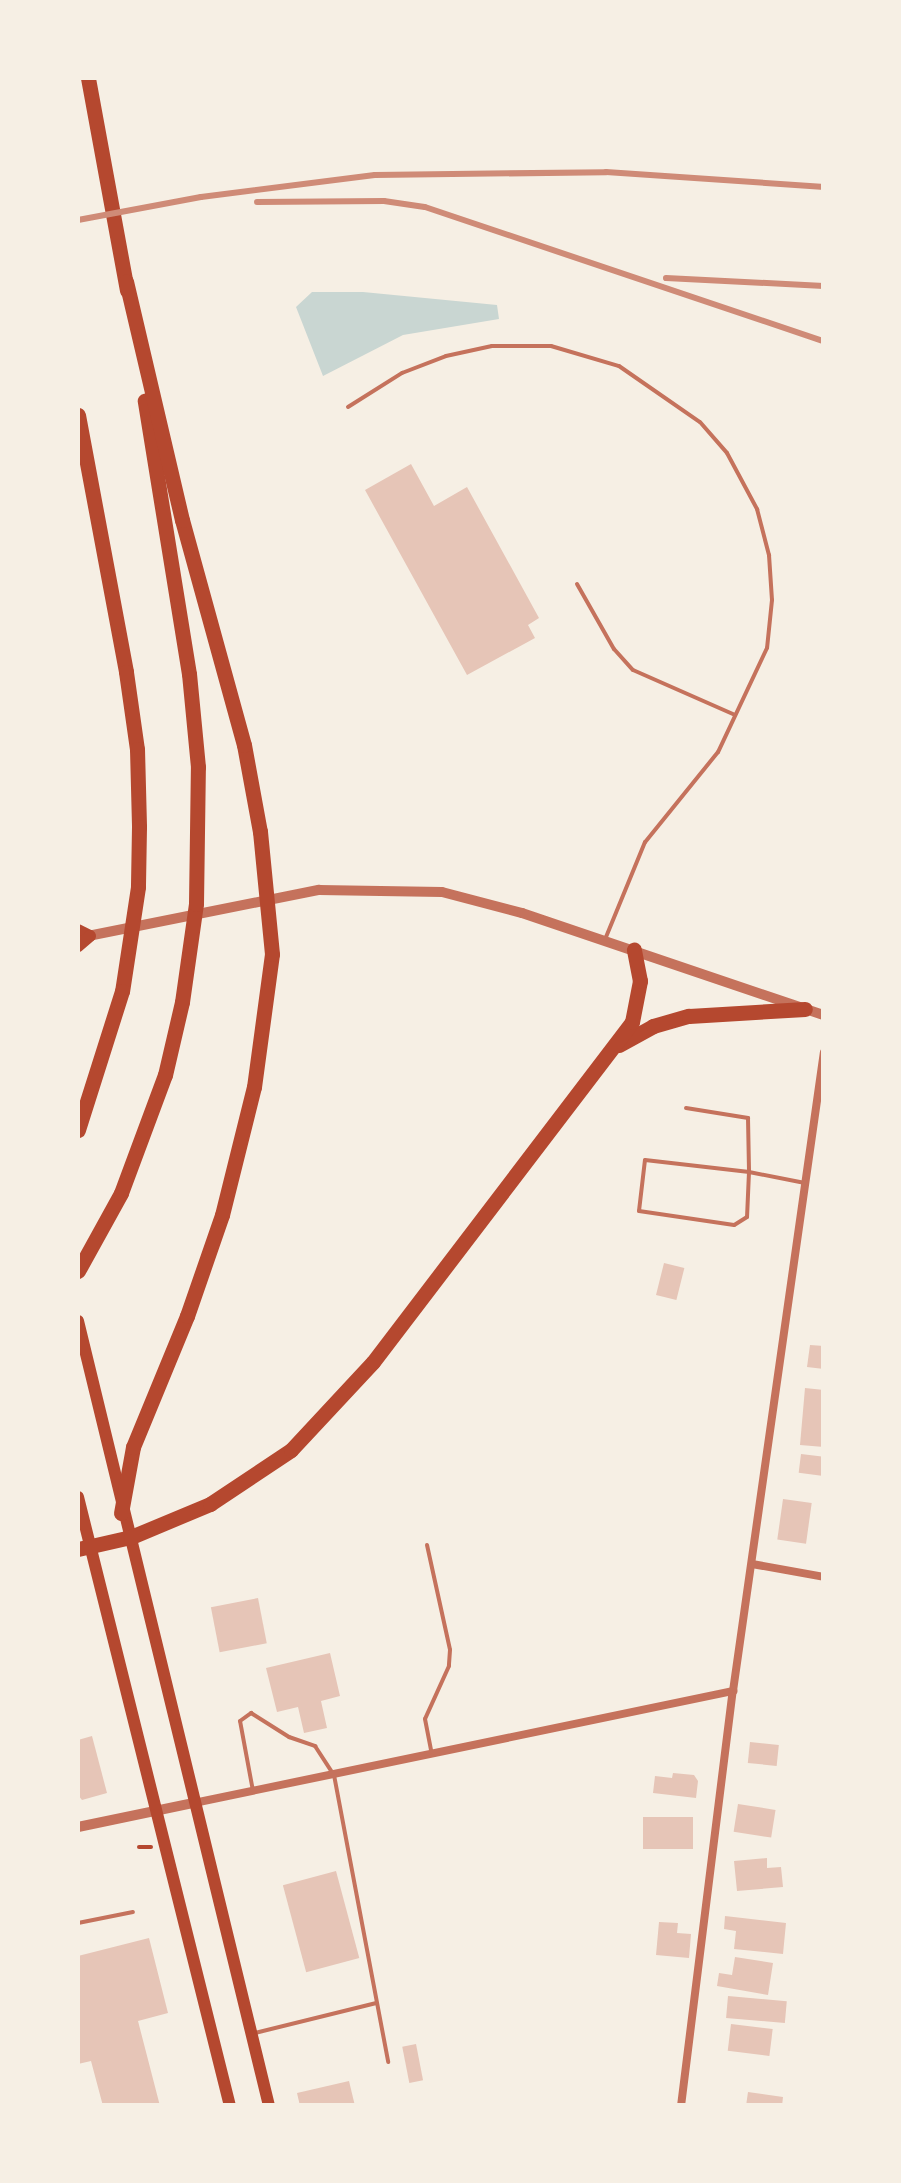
<!DOCTYPE html>
<style>
body{margin:0}
#map{position:relative;width:901px;height:2183px;overflow:hidden;background:#f6efe4;font-family:"Fira Sans Condensed",sans-serif}
div>[style]{position:absolute}
.water>*{inset:0;background:#c9d6d2}
.building>*{inset:0;background:#e6c5b7;transform-origin:0 0}
.path>*{height:4px;margin:-2px;padding:0 2px;transform-origin:2px;border-radius:2px;background:#b5482f}
.service>*{height:4px;margin:-2px;padding:0 2px;transform-origin:2px;border-radius:2px;background:#c5725c}
.minor>*{height:8px;margin:-4px;padding:0 4px;transform-origin:4px;border-radius:4px;background:#c5725c}
.tertiary>*{height:10px;margin:-5px;padding:0 5px;transform-origin:5px;border-radius:5px;background:#c5725c}
.primary>*{height:12px;margin:-6px;padding:0 6px;transform-origin:6px;border-radius:6px;background:#b5482f}
.motorway>*{height:15px;margin:-7.5px;padding:0 7.5px;transform-origin:7.5px;border-radius:7.5px;background:#b5482f}
.rail>*{height:6px;margin:-3px;padding:0 3px;transform-origin:3px;border-radius:3px;background:#cf8b77}
span{translate:-50% -50%;white-space:nowrap;text-align:center;line-height:1.15;-webkit-text-stroke:8px #f6efe4;paint-order:stroke}
.frame{position:absolute;inset:0;border:80px solid #f6efe4;pointer-events:none}
</style>
<div id="map">
<div class="water">
<div style="clip-path:polygon(312px 292px,363px 292px,497px 305px,499px 319px,403px 335px,323px 376px,296px 307px)"></div>
</div>
<div class="building">
<div style="clip-path:polygon(411px 464px,434px 506px,467px 487px,539px 618px,528px 625px,535px 638px,467px 675px,365px 490px)"></div>
<div style="left:664px;top:1263px;width:21px;height:33px;rotate:14deg"></div>
<div style="clip-path:polygon(810px 1345px,824px 1346px,824px 1369px,807px 1367px)"></div>
<div style="clip-path:polygon(805px 1388px,824px 1390px,824px 1447px,800px 1445px)"></div>
<div style="left:801px;top:1454px;width:23px;height:19px;rotate:7deg"></div>
<div style="left:783px;top:1499px;width:29px;height:41px;rotate:8deg"></div>
<div style="left:258px;top:1598px;width:46px;height:48px;rotate:79deg"></div>
<div style="clip-path:polygon(330px 1653px,340px 1696px,321px 1701px,327px 1728px,304px 1733px,298px 1707px,277px 1712px,266px 1668px)"></div>
<div style="clip-path:polygon(92px 1736px,107px 1793px,82px 1800px,78px 1795px,78px 1740px)"></div>
<div style="left:750px;top:1742px;width:29px;height:21px;rotate:6deg"></div>
<div style="clip-path:polygon(673px 1773px,694px 1775px,698px 1781px,696px 1798px,653px 1793px,655px 1776px,672px 1778px)"></div>
<div style="left:738px;top:1804px;width:38px;height:28px;rotate:9deg"></div>
<div style="left:643px;top:1817px;width:50px;height:32px"></div>
<div style="clip-path:polygon(767px 1858px,767px 1868px,781px 1867px,783px 1887px,737px 1891px,734px 1861px)"></div>
<div style="left:336px;top:1871px;width:90px;height:55px;rotate:75deg"></div>
<div style="clip-path:polygon(725px 1916px,786px 1923px,783px 1954px,734px 1949px,736px 1931px,724px 1929px)"></div>
<div style="clip-path:polygon(659px 1922px,678px 1923px,677px 1933px,691px 1934px,689px 1958px,656px 1955px)"></div>
<div style="clip-path:polygon(149px 1938px,168px 2013px,138px 2021px,160px 2106px,103px 2106px,91px 2061px,78px 2064px,78px 1956px)"></div>
<div style="clip-path:polygon(735px 1957px,773px 1963px,768px 1995px,717px 1986px,719px 1973px,732px 1975px)"></div>
<div style="left:728px;top:1996px;width:59px;height:22px;rotate:5deg"></div>
<div style="left:731px;top:2024px;width:42px;height:27px;rotate:7deg"></div>
<div style="left:416px;top:2044px;width:37px;height:14px;rotate:79deg"></div>
<div style="clip-path:polygon(349px 2081px,355px 2106px,300px 2106px,297px 2093px)"></div>
<div style="clip-path:polygon(748px 2092px,783px 2097px,782px 2106px,746px 2106px)"></div>
</div>
<div class="path">
<div style="left:139px;top:1847px;width:12px"></div>
</div>
<div class="service">
<div style="left:348px;top:407px;width:64px;rotate:-32.2deg"></div>
<div style="left:402px;top:373px;width:47px;rotate:-21.1deg"></div>
<div style="left:446px;top:356px;width:47px;rotate:-12.3deg"></div>
<div style="left:492px;top:346px;width:59px"></div>
<div style="left:551px;top:346px;width:71px;rotate:16.4deg"></div>
<div style="left:619px;top:366px;width:98px;rotate:34.7deg"></div>
<div style="left:700px;top:422px;width:41px;rotate:48.9deg"></div>
<div style="left:727px;top:453px;width:64px;rotate:61.8deg"></div>
<div style="left:757px;top:509px;width:48px;rotate:75.4deg"></div>
<div style="left:769px;top:555px;width:45px;rotate:86.2deg"></div>
<div style="left:772px;top:600px;width:48px;rotate:95.9deg"></div>
<div style="left:767px;top:648px;width:115px;rotate:115.2deg"></div>
<div style="left:718px;top:752px;width:116px;rotate:129deg"></div>
<div style="left:645px;top:842px;width:103px;rotate:112.3deg"></div>
<div style="left:577px;top:584px;width:75px;rotate:60.4deg"></div>
<div style="left:614px;top:649px;width:28px;rotate:48deg"></div>
<div style="left:633px;top:670px;width:111px;rotate:23.8deg"></div>
<div style="left:686px;top:1108px;width:63px;rotate:9.2deg"></div>
<div style="left:748px;top:1118px;width:54px;rotate:88.9deg"></div>
<div style="left:749px;top:1172px;width:45px;rotate:92.5deg"></div>
<div style="left:747px;top:1217px;width:15px;rotate:148deg"></div>
<div style="left:734px;top:1225px;width:96px;rotate:-171.6deg"></div>
<div style="left:639px;top:1211px;width:51px;rotate:-83.3deg"></div>
<div style="left:645px;top:1160px;width:105px;rotate:6.6deg"></div>
<div style="left:749px;top:1172px;width:57px;rotate:11.1deg"></div>
<div style="left:427px;top:1545px;width:107px;rotate:77.6deg"></div>
<div style="left:450px;top:1650px;width:16px;rotate:94deg"></div>
<div style="left:449px;top:1666px;width:58px;rotate:114.4deg"></div>
<div style="left:425px;top:1719px;width:36px;rotate:79deg"></div>
<div style="left:253px;top:1791px;width:71px;rotate:-100.5deg"></div>
<div style="left:240px;top:1721px;width:14px;rotate:-36deg"></div>
<div style="left:251px;top:1713px;width:45px;rotate:32.3deg"></div>
<div style="left:289px;top:1737px;width:28px;rotate:19deg"></div>
<div style="left:315px;top:1746px;width:35px;rotate:57deg"></div>
<div style="left:334px;top:1775px;width:292px;rotate:79.3deg"></div>
<div style="left:78px;top:1923px;width:56px;rotate:-11.3deg"></div>
<div style="left:255px;top:2033px;width:125px;rotate:-13.9deg"></div>
</div>
<div class="minor">
<div style="left:752px;top:1564px;width:73px;rotate:10.2deg"></div>
<div style="left:194px;top:1803px;width:551px;rotate:-11.74deg"></div>
<div style="left:681px;top:2106px;width:418px;rotate:-82.9deg"></div>
<div style="left:733px;top:1691px;width:645px;rotate:-81.9deg"></div>
</div>
<div class="tertiary">
<div style="left:83px;top:937px;width:241px;rotate:-11.3deg"></div>
<div style="left:319px;top:890px;width:123px;rotate:0.9deg"></div>
<div style="left:442px;top:892px;width:83px;rotate:14.7deg"></div>
<div style="left:522px;top:913px;width:319px;rotate:18.7deg"></div>
<div style="left:78px;top:1827px;width:117px;rotate:-11.8deg"></div>
</div>
<div class="primary">
<div style="left:78px;top:930px;width:13px;rotate:27deg"></div>
<div style="left:90px;top:936px;width:16px;rotate:140deg"></div>
<div style="left:78px;top:1321px;width:808px;rotate:76.32deg"></div>
<div style="left:78px;top:1497px;width:628px;rotate:75.99deg"></div>
</div>
<div class="motorway">
<div style="left:88px;top:78px;width:216px;rotate:79.6deg"></div>
<div style="left:78px;top:415px;width:261px;rotate:79.4deg"></div>
<div style="left:126px;top:672px;width:78px;rotate:81.9deg"></div>
<div style="left:137px;top:749px;width:78px;rotate:88.5deg"></div>
<div style="left:139px;top:827px;width:60px;rotate:91deg"></div>
<div style="left:138px;top:887px;width:105px;rotate:98.7deg"></div>
<div style="left:122px;top:991px;width:146px;rotate:107.6deg"></div>
<div style="left:619px;top:1045px;width:39px;rotate:-29deg"></div>
<div style="left:653px;top:1026px;width:37px;rotate:-16deg"></div>
<div style="left:689px;top:1016px;width:116px;rotate:-3.5deg"></div>
<div style="left:78px;top:1271px;width:89px;rotate:-61.1deg"></div>
<div style="left:121px;top:1193px;width:126px;rotate:-69.6deg"></div>
<div style="left:165px;top:1075px;width:75px;rotate:-76.9deg"></div>
<div style="left:182px;top:1002px;width:99px;rotate:-81.9deg"></div>
<div style="left:196px;top:904px;width:137px;rotate:-89.2deg"></div>
<div style="left:198px;top:767px;width:93px;rotate:-95.5deg"></div>
<div style="left:189px;top:674px;width:277px;rotate:-99.2deg"></div>
<div style="left:121px;top:1513px;width:67px;rotate:-79.7deg"></div>
<div style="left:133px;top:1447px;width:142px;rotate:-67.6deg"></div>
<div style="left:187px;top:1316px;width:107px;rotate:-70.9deg"></div>
<div style="left:222px;top:1215px;width:132px;rotate:-76deg"></div>
<div style="left:254px;top:1087px;width:134px;rotate:-82.3deg"></div>
<div style="left:272px;top:954px;width:123px;rotate:-95.6deg"></div>
<div style="left:260px;top:832px;width:88px;rotate:-100.4deg"></div>
<div style="left:244px;top:745px;width:233px;rotate:-105.4deg"></div>
<div style="left:182px;top:520px;width:245px;rotate:-103.2deg"></div>
<div style="left:78px;top:1549px;width:54px;rotate:-12.8deg"></div>
<div style="left:131px;top:1537px;width:86px;rotate:-22.7deg"></div>
<div style="left:210px;top:1504px;width:97px;rotate:-33.7deg"></div>
<div style="left:291px;top:1450px;width:120px;rotate:-47deg"></div>
<div style="left:373px;top:1362px;width:427px;rotate:-52.7deg"></div>
<div style="left:632px;top:1022px;width:42px;rotate:-79deg"></div>
<div style="left:640px;top:981px;width:32px;rotate:-101deg"></div>
</div>
<div class="rail">
<div style="left:257px;top:202px;width:127px;rotate:-0.5deg"></div>
<div style="left:384px;top:201px;width:41px;rotate:8.3deg"></div>
<div style="left:425px;top:207px;width:421px;rotate:18.6deg"></div>
<div style="left:78px;top:220px;width:125px;rotate:-10.6deg"></div>
<div style="left:201px;top:197px;width:175px;rotate:-7.2deg"></div>
<div style="left:375px;top:175px;width:231px;rotate:-0.7deg"></div>
<div style="left:606px;top:172px;width:219px;rotate:3.9deg"></div>
<div style="left:666px;top:278px;width:158px;rotate:2.9deg"></div>
</div>
<div class="frame"></div>
</div>
